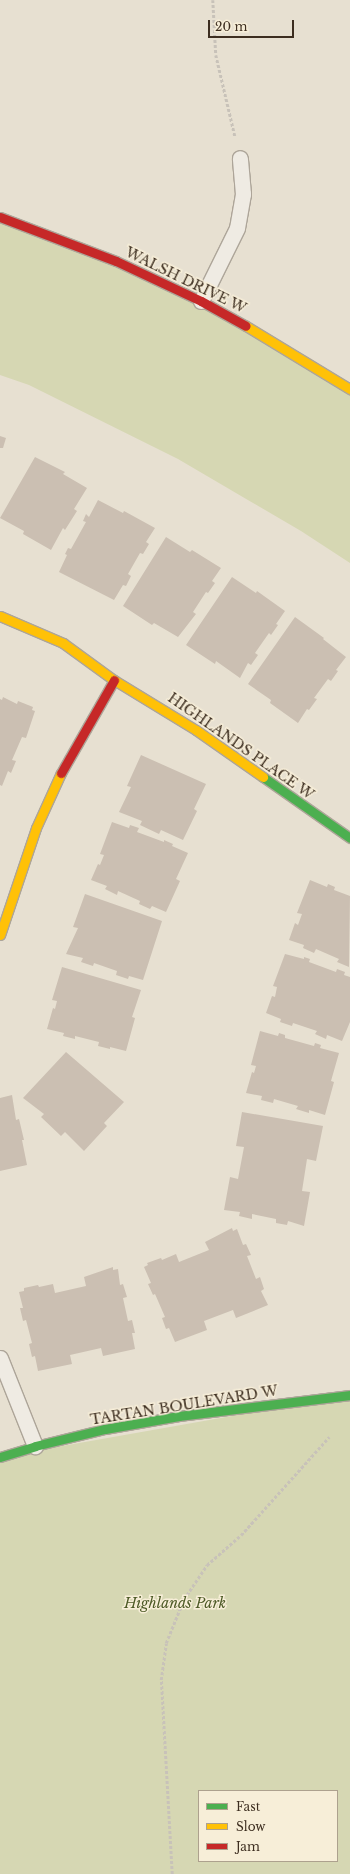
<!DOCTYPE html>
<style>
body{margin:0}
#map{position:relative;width:350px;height:1874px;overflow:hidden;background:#e7e0d1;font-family:"Libre Baskerville",serif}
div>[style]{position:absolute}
.green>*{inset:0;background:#d6d7b3}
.building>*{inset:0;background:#cbbfb2}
.path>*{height:2.5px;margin-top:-1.25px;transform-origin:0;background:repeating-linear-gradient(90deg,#c8c2b9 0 3px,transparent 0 5px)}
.roads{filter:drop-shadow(1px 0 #ada599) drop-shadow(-1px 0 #ada599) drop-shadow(0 1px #ada599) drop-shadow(0 -1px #ada599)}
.lane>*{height:15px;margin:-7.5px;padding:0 7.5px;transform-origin:7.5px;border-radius:7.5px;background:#efebe3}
.fast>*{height:9px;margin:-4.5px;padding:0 4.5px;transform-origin:4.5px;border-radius:4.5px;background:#4caf50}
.slow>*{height:9px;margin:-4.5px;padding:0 4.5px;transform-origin:4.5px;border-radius:4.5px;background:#ffc107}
.jam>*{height:9px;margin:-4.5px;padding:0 4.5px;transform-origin:4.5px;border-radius:4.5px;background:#c62828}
span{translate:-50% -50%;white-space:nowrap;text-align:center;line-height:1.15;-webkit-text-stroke:3px #f7eed8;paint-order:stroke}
.street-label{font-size:14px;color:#3d2e20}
.park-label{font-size:14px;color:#4d5a26;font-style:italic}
.legend{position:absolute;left:198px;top:1790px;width:140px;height:72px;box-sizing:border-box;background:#f7eed8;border:1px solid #ada18e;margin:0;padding:5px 7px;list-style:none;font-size:12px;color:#3d2e20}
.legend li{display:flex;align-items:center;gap:8px;height:20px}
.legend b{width:20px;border:1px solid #ada18e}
.scale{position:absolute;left:208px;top:20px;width:86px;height:18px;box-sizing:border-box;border:2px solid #3d2e20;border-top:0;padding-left:5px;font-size:12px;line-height:14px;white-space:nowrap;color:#3d2e20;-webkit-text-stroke:3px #f7eed8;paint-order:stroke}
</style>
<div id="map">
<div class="green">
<div style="clip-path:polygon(0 217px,116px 261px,350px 389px,350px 563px,301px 531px,178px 459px,29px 385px,0 375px)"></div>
<div style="clip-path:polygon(evenodd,350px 1395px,350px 1874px,0 1874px,0 1457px,350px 1395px,199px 1791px,337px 1791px,337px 1861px,199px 1861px,199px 1791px)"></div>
</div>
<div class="building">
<div style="clip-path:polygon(0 436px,6px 438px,3px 448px,0 448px)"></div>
<div style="clip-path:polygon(35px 457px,65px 472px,63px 474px,87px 488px,74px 509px,77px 511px,65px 530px,63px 528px,51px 550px,23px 534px,24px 531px,0 518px)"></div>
<div style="clip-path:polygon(98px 500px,123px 513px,124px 511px,155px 528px,146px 542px,149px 544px,143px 554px,140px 553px,128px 574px,131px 576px,126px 586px,123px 585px,114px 600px,59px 572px,67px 555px,65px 554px,68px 548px,71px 549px,86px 522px,83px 521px,86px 514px,89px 517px)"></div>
<div style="clip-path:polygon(166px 537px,190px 552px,192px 550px,221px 568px,212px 581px,215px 583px,208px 593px,206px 592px,193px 612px,196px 614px,178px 637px,154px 623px,152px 625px,123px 606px)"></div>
<div style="clip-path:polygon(232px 577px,256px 593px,257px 591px,285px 611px,276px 624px,278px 625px,271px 635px,269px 633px,255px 653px,258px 655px,251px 665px,248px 663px,240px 678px,216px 661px,215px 664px,186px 645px)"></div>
<div style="clip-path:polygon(295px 617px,324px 638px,323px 639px,346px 657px,336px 670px,338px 671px,331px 681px,328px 679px,314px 698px,317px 699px,309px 710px,307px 709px,298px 723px,270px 703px,271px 700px,248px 684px)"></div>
<div style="clip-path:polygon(3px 697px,17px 704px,18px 701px,33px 707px,32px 710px,35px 711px,26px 738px,22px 737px,12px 760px,16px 761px,11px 773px,8px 771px,2px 786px,0 785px,0 699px,2px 700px)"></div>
<div style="clip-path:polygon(141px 755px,206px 784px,194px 809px,197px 811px,183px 840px,161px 830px,159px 834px,140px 825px,142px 821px,119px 812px,131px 787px,127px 786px)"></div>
<div style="clip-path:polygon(112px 822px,129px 828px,130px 825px,139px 828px,137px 832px,164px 842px,164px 840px,173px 844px,172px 846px,188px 853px,176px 879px,180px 881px,166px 912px,152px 906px,150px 909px,139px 904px,140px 901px,118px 891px,117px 895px,105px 889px,107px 886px,91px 880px,98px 864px,100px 865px,104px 855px,100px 854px)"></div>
<div style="clip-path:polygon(310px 880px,327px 887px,328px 884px,335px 887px,334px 890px,350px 896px,349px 967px,337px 962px,339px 959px,316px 949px,314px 953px,303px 948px,304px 945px,289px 940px,295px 923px,298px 925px,302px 914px,297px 913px)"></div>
<div style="clip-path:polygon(85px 894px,162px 921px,143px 980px,129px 976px,128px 979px,116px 975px,117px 971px,94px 963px,93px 966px,81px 962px,83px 958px,66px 954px,78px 928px,73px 927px)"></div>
<div style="clip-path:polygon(285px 954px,304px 959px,304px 957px,310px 959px,309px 962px,336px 972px,337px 969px,345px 972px,344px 975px,350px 977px,350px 1022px,342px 1041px,327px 1035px,326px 1039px,315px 1034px,317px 1031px,293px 1023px,292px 1026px,280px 1022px,281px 1019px,266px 1013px,272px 996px,275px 997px,277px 987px,273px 986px)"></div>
<div style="clip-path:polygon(62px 967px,141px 990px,132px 1017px,135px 1018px,126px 1051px,110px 1047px,110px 1049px,98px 1046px,99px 1042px,75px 1036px,75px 1039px,63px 1036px,64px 1033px,47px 1029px,53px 1008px,55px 1009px,57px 1001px,52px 1000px)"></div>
<div style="clip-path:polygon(260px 1031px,278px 1036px,279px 1033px,285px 1035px,285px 1038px,314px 1046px,315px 1043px,321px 1045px,320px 1048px,339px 1053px,331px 1081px,334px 1082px,325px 1115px,309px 1110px,309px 1113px,296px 1109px,298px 1106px,274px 1099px,273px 1103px,261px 1100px,262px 1096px,246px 1093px,252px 1072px,254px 1073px,256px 1066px,251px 1065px)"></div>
<div style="clip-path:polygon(66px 1052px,124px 1102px,104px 1123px,107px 1126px,84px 1151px,65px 1132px,61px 1136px,41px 1117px,44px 1114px,23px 1098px)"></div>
<div style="clip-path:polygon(12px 1095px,16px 1120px,19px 1119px,24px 1140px,22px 1140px,27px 1165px,0 1171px,0 1098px)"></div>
<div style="clip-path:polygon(242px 1112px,323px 1126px,316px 1161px,307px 1159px,302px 1191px,310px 1192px,304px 1226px,288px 1221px,287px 1225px,276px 1223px,276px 1219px,252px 1214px,252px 1219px,239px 1216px,240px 1212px,224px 1210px,230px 1177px,238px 1179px,244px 1147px,236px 1146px)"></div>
<div style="clip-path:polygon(232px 1228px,233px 1231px,237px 1229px,243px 1245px,246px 1244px,251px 1255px,247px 1256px,256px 1279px,260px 1277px,264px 1289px,261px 1291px,268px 1305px,236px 1318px,233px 1310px,204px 1321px,207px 1330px,175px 1342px,169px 1328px,166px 1329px,162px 1318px,165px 1317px,155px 1294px,153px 1295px,148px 1284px,151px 1283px,144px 1267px,148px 1265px,147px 1263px,161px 1258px,162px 1260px,176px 1254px,179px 1262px,209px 1250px,205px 1242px)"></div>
<div style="clip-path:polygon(113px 1267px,113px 1270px,118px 1269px,120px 1285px,123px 1284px,127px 1297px,123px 1298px,128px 1321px,132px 1320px,135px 1333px,132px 1333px,135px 1349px,103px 1356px,101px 1348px,70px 1355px,72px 1364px,38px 1371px,35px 1356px,32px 1357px,29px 1344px,32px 1343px,26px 1320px,23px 1321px,20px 1308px,23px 1308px,19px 1292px,24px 1291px,24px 1288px,38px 1285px,39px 1287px,53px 1284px,55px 1293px,86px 1286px,84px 1277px)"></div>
</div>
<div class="path">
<div style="left:213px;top:0;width:55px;rotate:86.9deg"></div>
<div style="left:216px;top:55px;width:83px;rotate:76.8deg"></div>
<div style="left:172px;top:1874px;width:194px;rotate:-93.2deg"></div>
<div style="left:161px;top:1680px;width:37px;rotate:-82deg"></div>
<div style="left:166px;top:1643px;width:48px;rotate:-67.8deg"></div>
<div style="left:184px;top:1599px;width:41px;rotate:-55.9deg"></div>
<div style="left:207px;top:1565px;width:45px;rotate:-41.4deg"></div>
<div style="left:241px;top:1535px;width:132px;rotate:-48.1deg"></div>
</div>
<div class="roads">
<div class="lane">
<div style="left:201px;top:301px;width:81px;rotate:-63.7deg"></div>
<div style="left:237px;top:228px;width:35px;rotate:-80deg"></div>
<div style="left:243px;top:194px;width:36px;rotate:-95deg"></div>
<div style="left:0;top:1358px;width:95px;rotate:68.3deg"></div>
</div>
<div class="fast">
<div style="left:263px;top:777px;width:106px;rotate:35deg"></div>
<div style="left:0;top:1457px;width:37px;rotate:-17deg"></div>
<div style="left:35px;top:1446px;width:72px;rotate:-13.7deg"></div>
<div style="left:105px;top:1429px;width:75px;rotate:-10deg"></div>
<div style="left:179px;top:1416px;width:172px;rotate:-7deg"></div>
</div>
<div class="slow">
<div style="left:246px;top:326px;width:122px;rotate:31.2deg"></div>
<div style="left:0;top:616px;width:69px;rotate:23.2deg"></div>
<div style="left:63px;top:643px;width:63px;rotate:36deg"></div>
<div style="left:114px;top:680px;width:96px;rotate:31.4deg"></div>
<div style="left:196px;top:730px;width:82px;rotate:35deg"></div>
<div style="left:0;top:935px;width:113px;rotate:-71.4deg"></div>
<div style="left:36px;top:828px;width:60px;rotate:-65.6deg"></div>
</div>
<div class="jam">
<div style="left:0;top:217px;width:124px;rotate:20.8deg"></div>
<div style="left:116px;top:261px;width:94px;rotate:25.2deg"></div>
<div style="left:201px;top:301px;width:51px;rotate:29.1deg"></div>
<div style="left:61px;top:773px;width:107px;rotate:-60.3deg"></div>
</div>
</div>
<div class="street-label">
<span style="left:186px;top:280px;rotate:26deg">WALSH DRIVE W</span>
<span style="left:241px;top:746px;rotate:35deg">HIGHLANDS PLACE W</span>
<span style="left:184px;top:1405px;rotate:-9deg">TARTAN BOULEVARD W</span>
</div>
<div class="park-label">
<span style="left:175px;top:1603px">Highlands Park</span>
</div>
<ul class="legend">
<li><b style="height:5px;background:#4caf50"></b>Fast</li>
<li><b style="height:5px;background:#ffc107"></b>Slow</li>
<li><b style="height:5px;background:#c62828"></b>Jam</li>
</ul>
<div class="scale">20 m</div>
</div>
